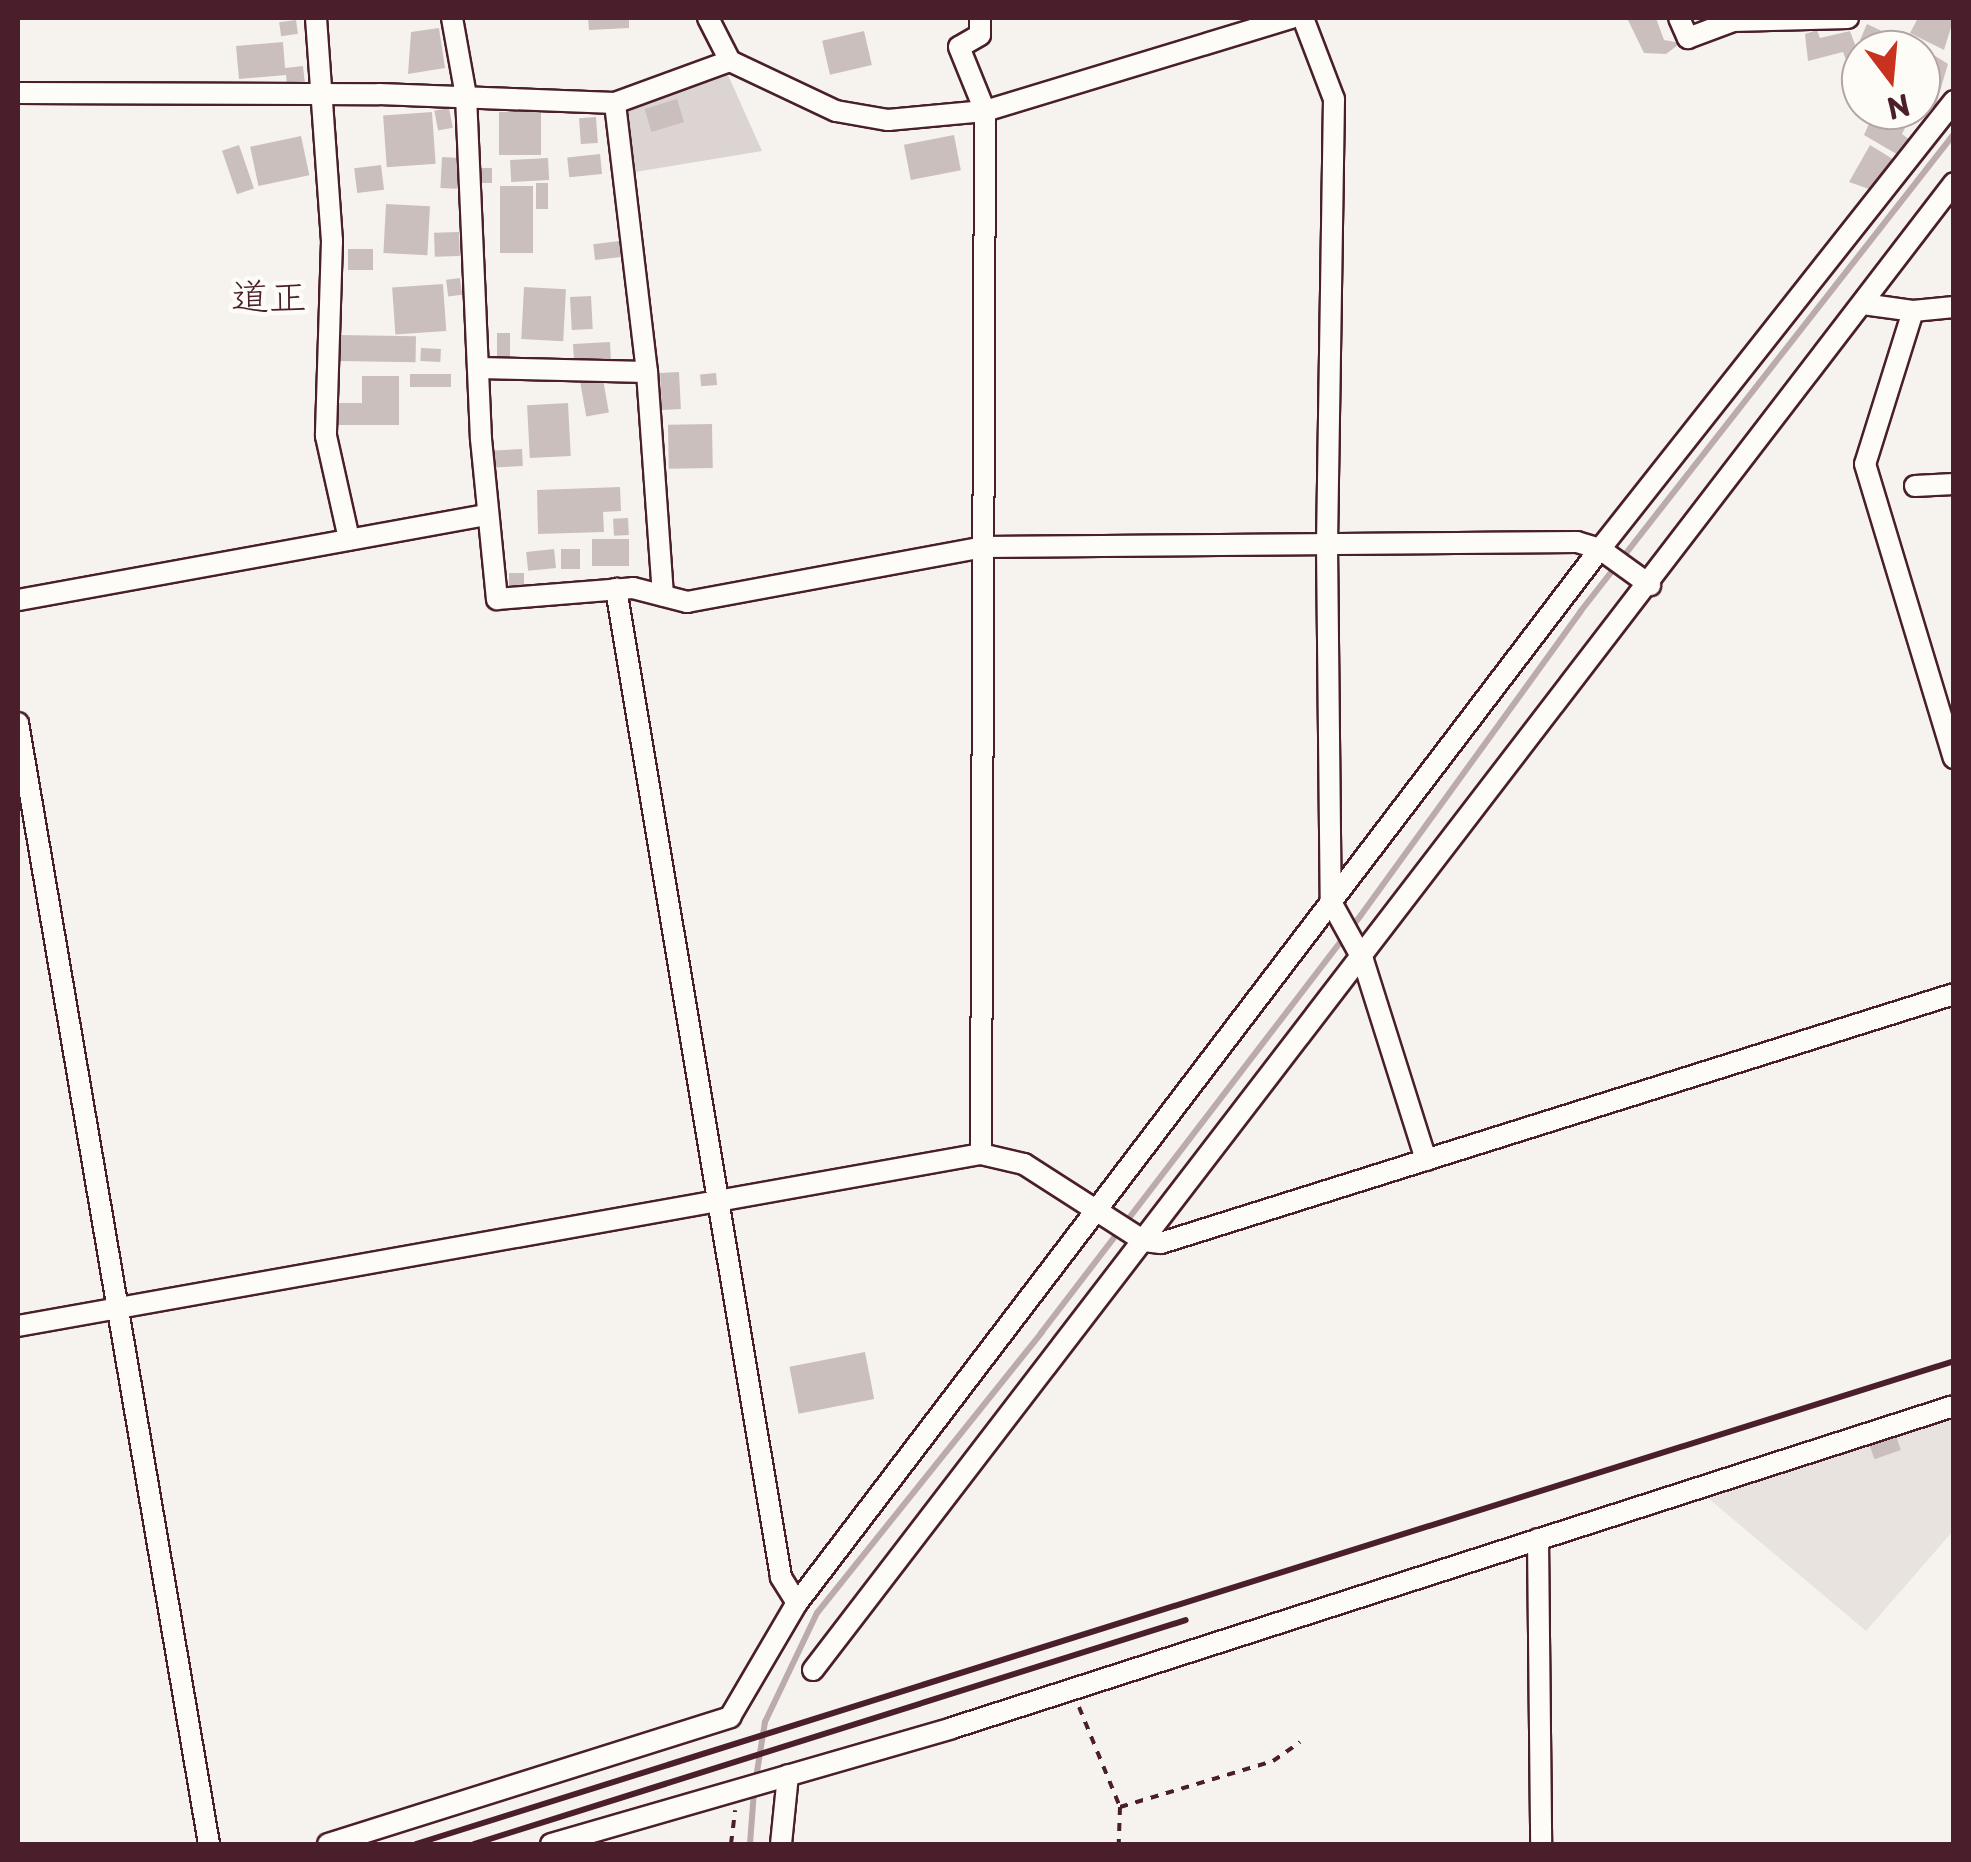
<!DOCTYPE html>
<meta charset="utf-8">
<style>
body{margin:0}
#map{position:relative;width:1971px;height:1862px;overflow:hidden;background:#f6f3ef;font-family:"Playpen Sans","Klee One",sans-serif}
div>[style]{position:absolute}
.built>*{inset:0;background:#e9e3e0}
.green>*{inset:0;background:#dcd4d2}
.stream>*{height:6px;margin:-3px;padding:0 3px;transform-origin:3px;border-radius:3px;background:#bbabac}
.building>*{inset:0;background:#cbbfbe;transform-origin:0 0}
.path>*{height:4px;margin-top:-2px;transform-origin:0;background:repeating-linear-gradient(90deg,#4a1f2b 0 8px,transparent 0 16px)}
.roads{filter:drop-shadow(2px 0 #4a1f2b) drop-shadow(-2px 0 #4a1f2b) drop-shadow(0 2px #4a1f2b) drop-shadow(0 -2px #4a1f2b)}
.minor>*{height:20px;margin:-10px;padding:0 10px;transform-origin:10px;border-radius:10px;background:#fdfcf7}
.rail>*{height:6px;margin:-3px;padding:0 3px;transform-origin:3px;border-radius:3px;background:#4a1f2b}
span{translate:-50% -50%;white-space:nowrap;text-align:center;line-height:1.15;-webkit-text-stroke:9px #fdfcf7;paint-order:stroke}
.neighbourhood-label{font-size:38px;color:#4a1f2b}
.frame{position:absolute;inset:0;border:20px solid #4a1f2b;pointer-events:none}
.north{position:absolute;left:1841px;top:30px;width:100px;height:100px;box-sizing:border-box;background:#fdfcf7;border:2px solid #b5a4a5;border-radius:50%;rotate:164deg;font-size:28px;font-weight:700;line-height:40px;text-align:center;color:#4a1f2b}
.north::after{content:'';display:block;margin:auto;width:35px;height:45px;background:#c8321e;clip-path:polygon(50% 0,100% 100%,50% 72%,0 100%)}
</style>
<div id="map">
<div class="built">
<div style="clip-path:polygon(1953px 1409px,1953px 1531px,1866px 1631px,1702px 1493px)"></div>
</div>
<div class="green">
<div style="clip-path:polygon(717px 73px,728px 75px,762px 151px,629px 173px,622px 109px)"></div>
</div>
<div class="stream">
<div style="left:756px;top:1778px;width:57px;rotate:-80.9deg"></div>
<div style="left:765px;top:1722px;width:121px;rotate:-64.5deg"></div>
<div style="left:817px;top:1613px;width:359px;rotate:-51.3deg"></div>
<div style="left:1041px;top:1333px;width:526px;rotate:-52.56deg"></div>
<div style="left:1361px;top:915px;width:374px;rotate:-54.1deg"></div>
<div style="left:1580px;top:612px;width:607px;rotate:-51.96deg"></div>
<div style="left:750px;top:1844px;width:53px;rotate:-85.7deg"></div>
</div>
<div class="building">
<div style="clip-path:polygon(588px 18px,629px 18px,629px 28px,589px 30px)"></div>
<div style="clip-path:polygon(1627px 18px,1656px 18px,1664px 40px,1681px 43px,1666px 54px,1644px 53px)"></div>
<div style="clip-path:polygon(1918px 18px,1954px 18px,1944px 50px,1910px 33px)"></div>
<div style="left:296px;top:20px;width:14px;height:17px;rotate:82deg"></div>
<div style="clip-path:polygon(1867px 24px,1897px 38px,1892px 50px,1870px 50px,1860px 40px)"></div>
<div style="clip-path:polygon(439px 28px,445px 68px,408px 74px,411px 32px)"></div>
<div style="clip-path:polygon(1817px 30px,1820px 38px,1850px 31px,1861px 61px,1848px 65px,1843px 52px,1808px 61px,1805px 34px)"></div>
<div style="left:864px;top:31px;width:35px;height:43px;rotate:77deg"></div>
<div style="clip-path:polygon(283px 42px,285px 68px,303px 66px,305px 84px,287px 86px,286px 75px,239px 79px,236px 46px)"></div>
<div style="clip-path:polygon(1921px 47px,1948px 64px,1934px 111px,1921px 106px)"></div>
<div style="clip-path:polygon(1853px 76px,1861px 80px,1861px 106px,1844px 97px)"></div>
<div style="left:677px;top:99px;width:24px;height:34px;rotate:73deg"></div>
<div style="left:449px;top:108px;width:20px;height:15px;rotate:79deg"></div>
<div style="clip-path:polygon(1875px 110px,1914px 110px,1902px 134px,1910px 140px,1900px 156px,1864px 135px)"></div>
<div style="left:432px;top:112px;width:52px;height:49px;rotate:86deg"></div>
<div style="left:499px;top:112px;width:42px;height:43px"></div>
<div style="left:596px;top:117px;width:26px;height:17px;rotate:86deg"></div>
<div style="left:954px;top:135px;width:36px;height:51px;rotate:79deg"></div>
<div style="left:301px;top:136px;width:40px;height:52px;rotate:78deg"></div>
<div style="left:239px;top:145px;width:46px;height:18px;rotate:71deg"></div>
<div style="clip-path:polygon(1870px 145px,1896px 161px,1869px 189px,1849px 182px)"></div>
<div style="left:600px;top:154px;width:20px;height:33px;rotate:84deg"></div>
<div style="left:442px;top:157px;width:17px;height:31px;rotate:3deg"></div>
<div style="left:548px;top:158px;width:22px;height:38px;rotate:87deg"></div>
<div style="left:381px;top:165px;width:25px;height:27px;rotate:83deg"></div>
<div style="left:481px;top:168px;width:11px;height:15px"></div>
<div style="left:536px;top:183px;width:12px;height:26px"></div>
<div style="left:500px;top:186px;width:33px;height:67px"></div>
<div style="left:386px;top:204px;width:44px;height:49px;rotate:3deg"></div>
<div style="left:459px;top:232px;width:24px;height:25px;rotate:88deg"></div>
<div style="left:619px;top:241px;width:16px;height:26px;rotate:83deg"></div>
<div style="left:348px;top:249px;width:25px;height:21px"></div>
<div style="left:460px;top:278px;width:17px;height:14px;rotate:83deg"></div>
<div style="left:443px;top:284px;width:47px;height:51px;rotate:86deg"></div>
<div style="left:524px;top:287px;width:42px;height:52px;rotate:3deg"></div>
<div style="left:591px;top:296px;width:33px;height:21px;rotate:87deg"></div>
<div style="left:497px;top:333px;width:13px;height:24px"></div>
<div style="left:338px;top:335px;width:78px;height:26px;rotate:1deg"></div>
<div style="left:610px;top:342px;width:18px;height:37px;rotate:87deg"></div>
<div style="left:421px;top:348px;width:20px;height:13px;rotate:3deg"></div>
<div style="left:679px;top:372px;width:37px;height:19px;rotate:87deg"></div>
<div style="left:716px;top:373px;width:12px;height:16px;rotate:85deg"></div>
<div style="left:410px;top:374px;width:41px;height:13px"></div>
<div style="clip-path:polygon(362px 376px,399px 376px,399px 425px,337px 425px,337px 403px,362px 403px)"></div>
<div style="left:603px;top:379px;width:34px;height:23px;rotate:80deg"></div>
<div style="left:568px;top:403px;width:53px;height:41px;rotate:87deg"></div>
<div style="left:712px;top:424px;width:44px;height:44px;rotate:89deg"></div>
<div style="left:522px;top:449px;width:17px;height:34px;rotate:87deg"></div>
<div style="clip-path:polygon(620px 487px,621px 511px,603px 512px,604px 532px,538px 534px,537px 490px)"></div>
<div style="left:628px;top:518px;width:17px;height:15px;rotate:87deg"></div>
<div style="left:592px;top:539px;width:37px;height:27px"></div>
<div style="left:554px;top:549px;width:19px;height:28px;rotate:84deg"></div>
<div style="left:561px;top:549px;width:19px;height:20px"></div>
<div style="left:524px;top:573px;width:16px;height:15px;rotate:90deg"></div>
<div style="left:865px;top:1352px;width:48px;height:77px;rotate:79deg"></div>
<div style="left:1895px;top:1433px;width:18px;height:28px;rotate:71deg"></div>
</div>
<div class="path">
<div style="left:1079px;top:1707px;width:108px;rotate:67.7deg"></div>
<div style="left:1120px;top:1807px;width:37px;rotate:92deg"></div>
<div style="left:1120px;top:1807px;width:160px;rotate:-16.7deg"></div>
<div style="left:1273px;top:1761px;width:33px;rotate:-35deg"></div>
<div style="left:731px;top:1844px;width:34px;rotate:-83deg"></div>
</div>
<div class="roads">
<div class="minor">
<div style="left:316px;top:18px;width:224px;rotate:85.9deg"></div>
<div style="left:332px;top:241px;width:195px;rotate:91.8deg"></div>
<div style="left:326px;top:436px;width:106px;rotate:77.4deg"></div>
<div style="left:452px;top:18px;width:79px;rotate:79.8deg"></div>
<div style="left:466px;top:96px;width:343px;rotate:87.5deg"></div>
<div style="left:481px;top:439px;width:161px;rotate:84.3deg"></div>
<div style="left:497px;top:599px;width:136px;rotate:-4.6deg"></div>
<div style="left:633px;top:588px;width:56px;rotate:14.5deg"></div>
<div style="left:687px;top:602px;width:302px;rotate:-10.5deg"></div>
<div style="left:984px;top:547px;width:593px;rotate:-0.48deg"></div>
<div style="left:1577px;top:542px;width:24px;rotate:17deg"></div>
<div style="left:1600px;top:549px;width:62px;rotate:35.8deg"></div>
<div style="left:708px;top:18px;width:48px;rotate:62.9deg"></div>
<div style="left:730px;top:61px;width:117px;rotate:25.3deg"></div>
<div style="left:836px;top:111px;width:53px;rotate:9.8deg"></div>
<div style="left:888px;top:120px;width:97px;rotate:-5.3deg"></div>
<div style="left:985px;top:111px;width:320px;rotate:-16.9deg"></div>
<div style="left:980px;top:18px;width:17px;rotate:90deg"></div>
<div style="left:980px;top:35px;width:24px;rotate:150deg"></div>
<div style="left:959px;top:47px;width:69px;rotate:67.9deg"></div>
<div style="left:985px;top:111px;width:1043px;rotate:90.22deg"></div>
<div style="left:1303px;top:18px;width:87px;rotate:69.1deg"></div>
<div style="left:1334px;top:99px;width:446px;rotate:90.9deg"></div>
<div style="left:1327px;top:545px;width:357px;rotate:89.4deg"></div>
<div style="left:1331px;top:902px;width:66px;rotate:61.1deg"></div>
<div style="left:1363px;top:960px;width:210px;rotate:72.5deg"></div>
<div style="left:1679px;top:18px;width:22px;rotate:66deg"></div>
<div style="left:1688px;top:38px;width:48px;rotate:-20.7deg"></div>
<div style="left:1733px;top:21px;width:115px;rotate:-1.5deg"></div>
<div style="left:18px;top:93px;width:361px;rotate:0.2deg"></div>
<div style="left:379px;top:94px;width:236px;rotate:2.2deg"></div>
<div style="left:615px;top:103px;width:122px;rotate:-20.1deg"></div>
<div style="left:1863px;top:304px;width:50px;rotate:8deg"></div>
<div style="left:1954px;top:307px;width:41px;rotate:174.4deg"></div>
<div style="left:1913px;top:311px;width:160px;rotate:107.4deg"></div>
<div style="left:1865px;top:464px;width:307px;rotate:73.2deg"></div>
<div style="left:479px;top:368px;width:168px;rotate:1.4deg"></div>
<div style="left:647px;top:372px;width:271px;rotate:-96.8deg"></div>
<div style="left:647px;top:372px;width:224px;rotate:85.9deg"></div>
<div style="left:1915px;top:486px;width:39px;rotate:-3deg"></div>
<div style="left:18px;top:600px;width:476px;rotate:-10.3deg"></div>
<div style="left:18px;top:723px;width:1137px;rotate:80.33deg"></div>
<div style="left:18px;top:1326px;width:978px;rotate:-10.13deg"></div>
<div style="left:981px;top:1154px;width:44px;rotate:13.1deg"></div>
<div style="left:1024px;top:1164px;width:143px;rotate:32.7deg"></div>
<div style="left:1144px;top:1241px;width:17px;rotate:7deg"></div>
<div style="left:1161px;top:1243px;width:831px;rotate:-17.43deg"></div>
<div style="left:1538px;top:1539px;width:305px;rotate:89.4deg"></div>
<div style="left:797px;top:1603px;width:1325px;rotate:-52.7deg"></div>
<div style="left:1600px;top:549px;width:571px;rotate:-51.68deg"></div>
<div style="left:813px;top:1670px;width:1874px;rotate:-52.5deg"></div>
<div style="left:328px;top:1844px;width:422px;rotate:-17.5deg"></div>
<div style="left:730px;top:1717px;width:132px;rotate:-59.6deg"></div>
<div style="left:797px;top:1603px;width:31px;rotate:-122deg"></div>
<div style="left:781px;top:1577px;width:1002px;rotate:-99.48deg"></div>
<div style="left:551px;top:1844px;width:417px;rotate:-16.1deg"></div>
<div style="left:952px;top:1728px;width:1052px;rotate:-17.82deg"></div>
<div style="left:781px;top:1844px;width:69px;rotate:-84.2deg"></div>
</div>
</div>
<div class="rail">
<div style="left:416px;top:1844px;width:1612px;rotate:-17.43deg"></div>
<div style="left:474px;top:1844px;width:746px;rotate:-17.46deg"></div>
</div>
<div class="neighbourhood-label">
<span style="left:269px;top:295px">道正</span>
</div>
<div class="frame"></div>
<div class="north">N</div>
</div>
